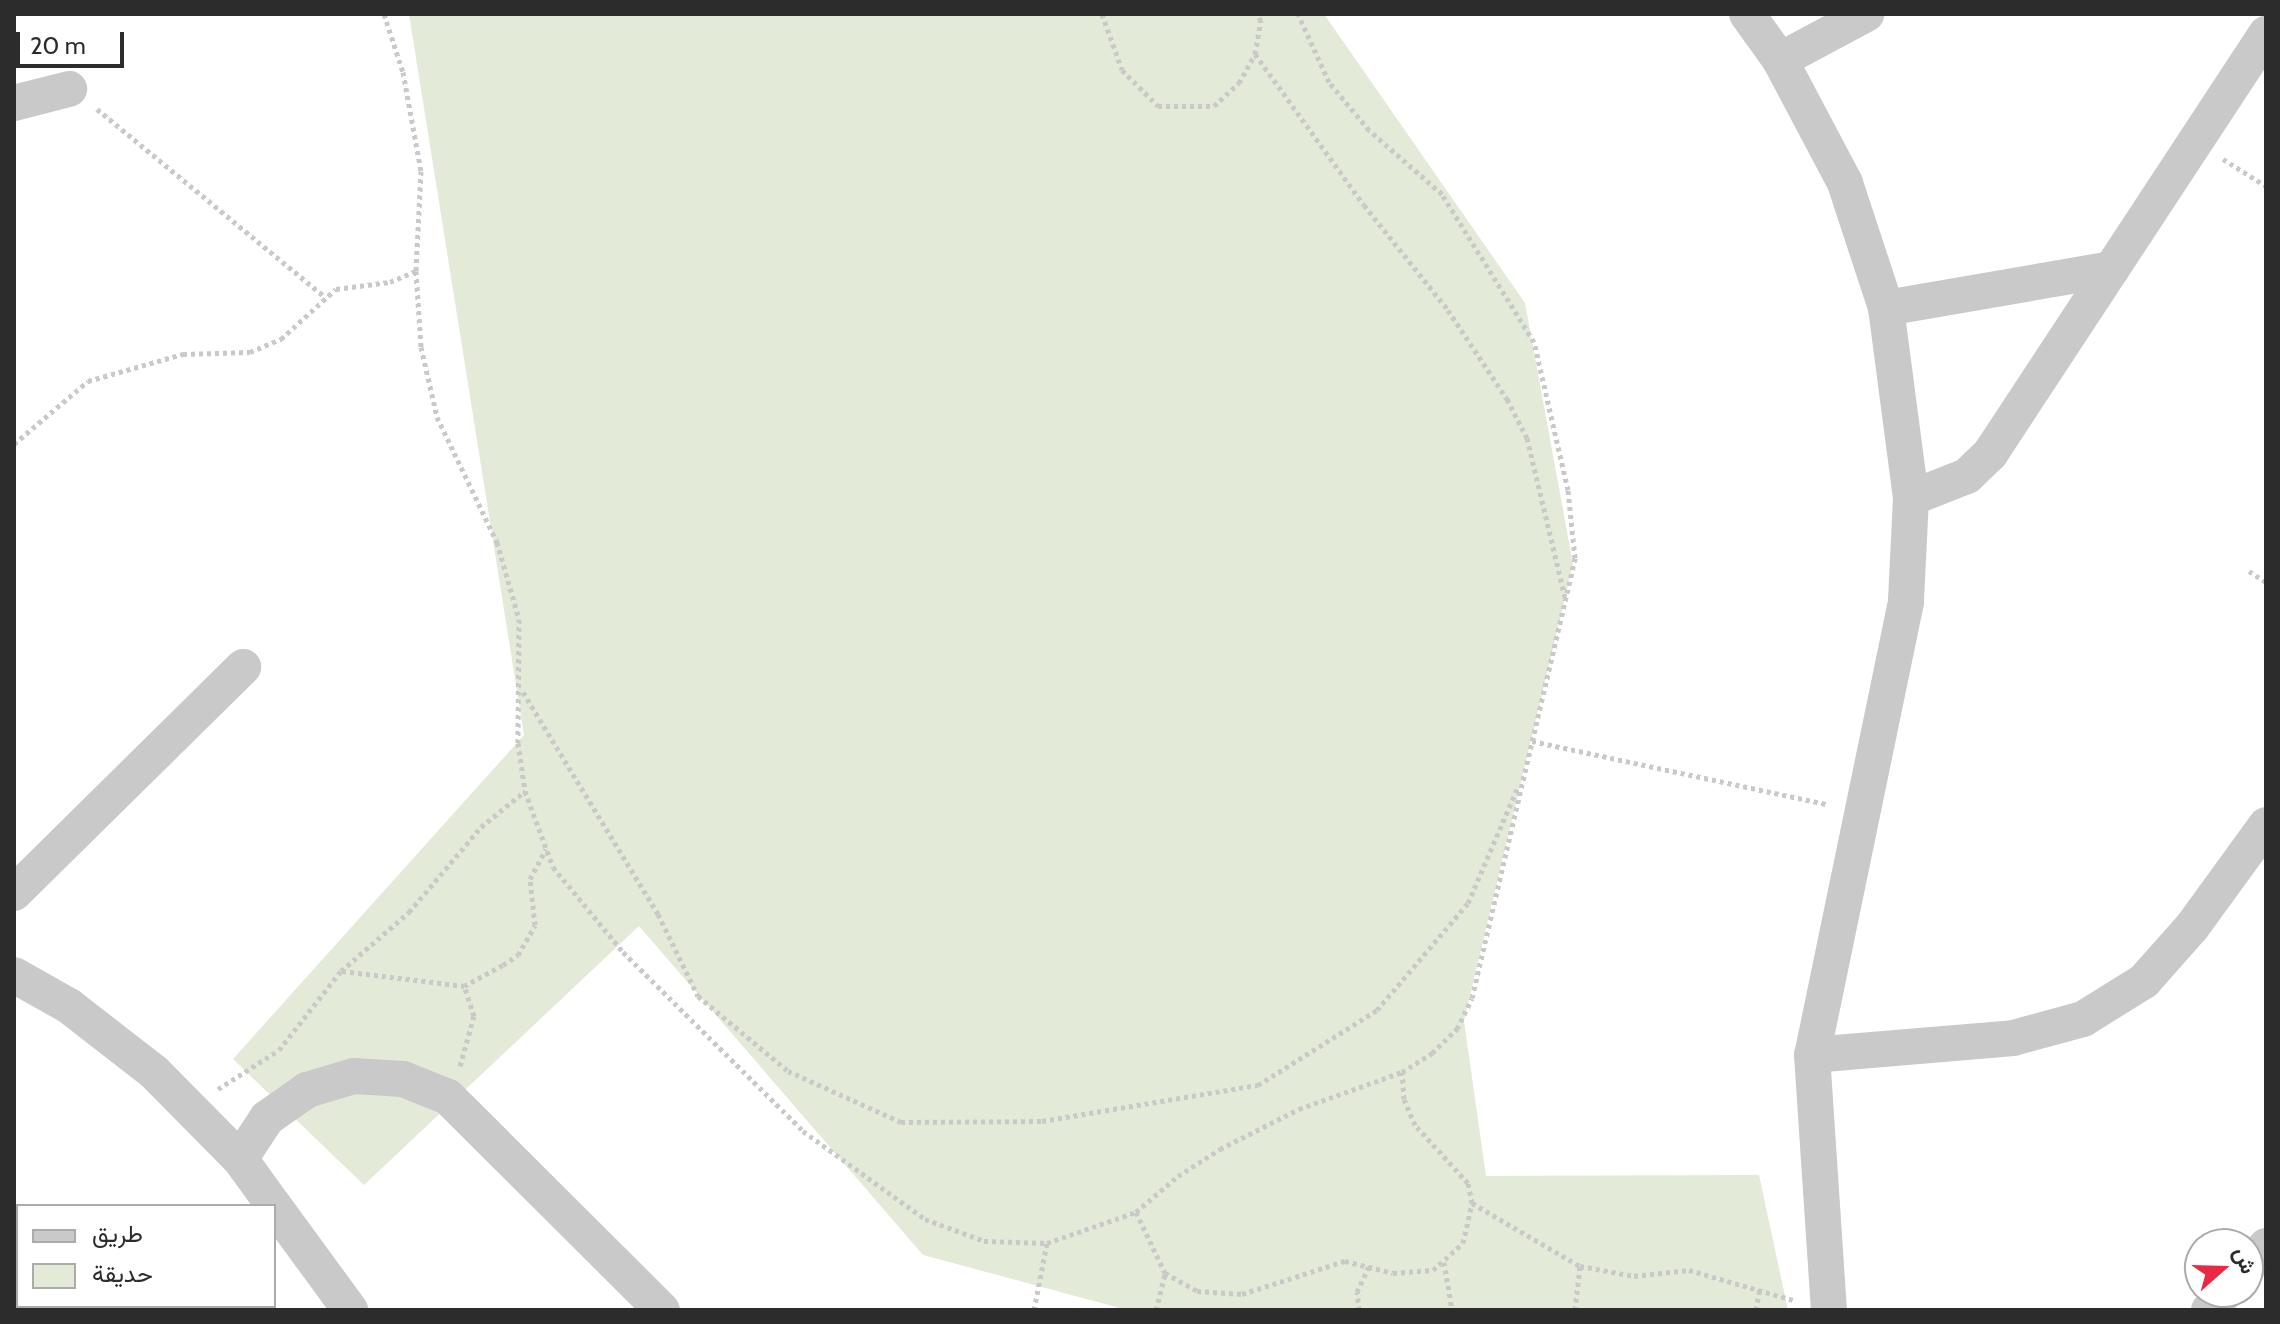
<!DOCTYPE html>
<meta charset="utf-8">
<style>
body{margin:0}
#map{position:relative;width:2280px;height:1324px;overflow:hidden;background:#fff;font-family:Cabin,Vazirmatn,sans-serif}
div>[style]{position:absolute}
.green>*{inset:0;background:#e3ead8}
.path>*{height:5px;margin-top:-2.5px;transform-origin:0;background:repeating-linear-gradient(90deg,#c9c9c9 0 4px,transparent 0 8px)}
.minor>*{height:36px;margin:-18px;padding:0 18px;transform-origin:18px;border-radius:18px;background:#c9c9c9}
span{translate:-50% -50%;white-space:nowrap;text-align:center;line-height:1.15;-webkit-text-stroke:8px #fff;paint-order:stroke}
.frame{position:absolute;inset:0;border:16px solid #2c2c2c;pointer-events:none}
.legend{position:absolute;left:16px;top:1204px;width:260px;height:104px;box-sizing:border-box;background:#fff;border:2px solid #ababab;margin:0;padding:10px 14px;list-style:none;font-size:24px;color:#2c2c2c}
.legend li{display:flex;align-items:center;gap:16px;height:40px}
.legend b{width:40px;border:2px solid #ababab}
.north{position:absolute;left:2184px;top:1228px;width:80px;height:80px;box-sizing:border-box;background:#fff;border:2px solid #ababab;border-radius:50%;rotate:70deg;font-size:22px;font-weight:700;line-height:32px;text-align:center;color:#2c2c2c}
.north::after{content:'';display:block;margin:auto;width:28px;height:36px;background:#e92843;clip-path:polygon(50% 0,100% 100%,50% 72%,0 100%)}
.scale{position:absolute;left:16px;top:32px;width:108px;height:36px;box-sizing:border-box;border:4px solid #2c2c2c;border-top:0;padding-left:10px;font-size:24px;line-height:28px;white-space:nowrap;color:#2c2c2c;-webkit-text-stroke:6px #fff;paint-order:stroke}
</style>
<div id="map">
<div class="green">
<div style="clip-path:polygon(409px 14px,1324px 14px,1525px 303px,1573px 564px,1464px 1021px,1486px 1176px,1759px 1175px,1788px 1310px,1127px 1310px,923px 1255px,639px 926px,364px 1185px,233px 1059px,524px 735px)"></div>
</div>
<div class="path">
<div style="left:384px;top:14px;width:61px;rotate:71.9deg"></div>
<div style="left:403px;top:72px;width:101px;rotate:79.7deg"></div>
<div style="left:421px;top:171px;width:100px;rotate:92.9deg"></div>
<div style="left:416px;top:271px;width:76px;rotate:86.2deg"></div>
<div style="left:421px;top:347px;width:72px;rotate:77.1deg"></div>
<div style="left:437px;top:417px;width:139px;rotate:64.4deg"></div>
<div style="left:497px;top:542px;width:80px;rotate:74.1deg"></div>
<div style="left:519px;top:619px;width:124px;rotate:90.5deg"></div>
<div style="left:518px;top:743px;width:49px;rotate:81.7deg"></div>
<div style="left:525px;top:791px;width:81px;rotate:69.8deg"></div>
<div style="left:553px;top:867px;width:110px;rotate:50.5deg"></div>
<div style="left:623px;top:952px;width:254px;rotate:44.8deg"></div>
<div style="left:803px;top:1131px;width:150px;rotate:35.8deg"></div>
<div style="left:925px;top:1219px;width:63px;rotate:20.4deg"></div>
<div style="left:984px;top:1241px;width:63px;rotate:1.8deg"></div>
<div style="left:1047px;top:1243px;width:94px;rotate:-19.2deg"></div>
<div style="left:1136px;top:1212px;width:55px;rotate:-40.6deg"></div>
<div style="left:1178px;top:1176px;width:50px;rotate:-32.7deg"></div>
<div style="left:1220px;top:1149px;width:89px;rotate:-26.9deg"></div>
<div style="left:1299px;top:1109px;width:109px;rotate:-19.8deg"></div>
<div style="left:1402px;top:1072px;width:36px;rotate:-32deg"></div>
<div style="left:1432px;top:1053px;width:35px;rotate:-44deg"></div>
<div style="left:1457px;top:1029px;width:34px;rotate:-64deg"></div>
<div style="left:1472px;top:998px;width:452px;rotate:-76.8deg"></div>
<div style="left:1575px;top:558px;width:68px;rotate:-95.9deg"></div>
<div style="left:1568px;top:490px;width:152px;rotate:-102.9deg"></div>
<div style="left:1534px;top:342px;width:174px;rotate:-121.9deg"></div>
<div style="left:1442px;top:194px;width:97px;rotate:-138.8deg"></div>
<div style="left:1369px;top:130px;width:62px;rotate:-129.8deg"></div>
<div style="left:1329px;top:82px;width:75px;rotate:-114.5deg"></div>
<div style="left:1102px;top:14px;width:59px;rotate:70.3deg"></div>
<div style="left:1122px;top:70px;width:51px;rotate:45deg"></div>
<div style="left:1158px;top:106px;width:56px"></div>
<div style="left:1214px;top:106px;width:34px;rotate:-43deg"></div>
<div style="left:1239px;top:83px;width:33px;rotate:-61deg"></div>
<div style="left:1255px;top:54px;width:34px;rotate:-80deg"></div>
<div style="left:1261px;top:21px;width:8px;rotate:-120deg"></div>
<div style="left:1255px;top:54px;width:186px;rotate:54.2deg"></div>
<div style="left:1364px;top:205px;width:134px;rotate:51.3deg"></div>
<div style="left:1448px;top:310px;width:107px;rotate:56.5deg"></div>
<div style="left:1507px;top:399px;width:44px;rotate:62.9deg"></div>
<div style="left:1527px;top:438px;width:163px;rotate:76.6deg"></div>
<div style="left:97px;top:109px;width:296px;rotate:39.5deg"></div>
<div style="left:2223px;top:159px;width:51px;rotate:32.1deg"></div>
<div style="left:14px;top:444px;width:97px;rotate:-40.4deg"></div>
<div style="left:88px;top:381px;width:99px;rotate:-15.9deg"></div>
<div style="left:183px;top:354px;width:67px;rotate:-1.7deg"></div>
<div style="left:250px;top:352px;width:34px;rotate:-23deg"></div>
<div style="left:281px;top:339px;width:74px;rotate:-42.3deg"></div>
<div style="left:336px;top:289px;width:54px;rotate:-7.4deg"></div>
<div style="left:390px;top:282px;width:28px;rotate:-23deg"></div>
<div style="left:2249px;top:571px;width:20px;rotate:33deg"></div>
<div style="left:523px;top:692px;width:260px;rotate:58.7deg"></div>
<div style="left:658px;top:914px;width:91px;rotate:64deg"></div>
<div style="left:698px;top:996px;width:117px;rotate:39.8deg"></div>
<div style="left:788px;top:1071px;width:124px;rotate:24.3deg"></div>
<div style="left:901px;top:1122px;width:141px;rotate:-0.4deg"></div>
<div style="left:1042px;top:1121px;width:219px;rotate:-9.5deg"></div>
<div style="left:1258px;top:1085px;width:141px;rotate:-32.2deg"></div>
<div style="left:1377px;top:1010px;width:140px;rotate:-49.6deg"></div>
<div style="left:1468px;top:903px;width:124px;rotate:-66.7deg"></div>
<div style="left:1532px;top:741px;width:302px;rotate:12.1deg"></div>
<div style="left:342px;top:971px;width:123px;rotate:7deg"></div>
<div style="left:464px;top:986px;width:44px;rotate:-28.3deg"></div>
<div style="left:503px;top:965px;width:18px;rotate:-34deg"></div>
<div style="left:518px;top:955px;width:34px;rotate:-60deg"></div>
<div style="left:535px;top:925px;width:46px;rotate:-96.2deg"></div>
<div style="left:530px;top:879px;width:34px;rotate:-62deg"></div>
<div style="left:460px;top:1066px;width:52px;rotate:-74.4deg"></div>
<div style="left:474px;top:1016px;width:32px;rotate:-108deg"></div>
<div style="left:218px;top:1089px;width:72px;rotate:-32.6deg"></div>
<div style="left:279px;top:1050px;width:100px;rotate:-51.9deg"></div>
<div style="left:341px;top:971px;width:90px;rotate:-40.9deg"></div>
<div style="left:409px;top:912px;width:111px;rotate:-49.7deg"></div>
<div style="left:481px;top:827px;width:57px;rotate:-39.3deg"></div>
<div style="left:1472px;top:1203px;width:125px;rotate:30.3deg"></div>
<div style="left:1580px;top:1266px;width:55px;rotate:10.5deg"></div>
<div style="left:1634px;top:1276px;width:55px;rotate:-6.2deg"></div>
<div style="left:1689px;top:1270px;width:108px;rotate:16.1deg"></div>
<div style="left:1136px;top:1212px;width:68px;rotate:64.6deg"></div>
<div style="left:1165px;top:1273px;width:37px;rotate:29deg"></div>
<div style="left:1197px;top:1291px;width:45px;rotate:3.8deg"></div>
<div style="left:1242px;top:1294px;width:108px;rotate:-17.8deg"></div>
<div style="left:1345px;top:1261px;width:49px;rotate:14deg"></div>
<div style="left:1393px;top:1273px;width:40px;rotate:-4.3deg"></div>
<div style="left:1433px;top:1270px;width:40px;rotate:-42deg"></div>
<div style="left:1463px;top:1243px;width:41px;rotate:-77.3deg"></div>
<div style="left:1472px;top:1203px;width:20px;rotate:-101deg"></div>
<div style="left:1468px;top:1183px;width:79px;rotate:-132.4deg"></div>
<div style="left:1415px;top:1125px;width:28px;rotate:-113deg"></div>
<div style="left:1404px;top:1099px;width:27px;rotate:-94deg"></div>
<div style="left:1444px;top:1262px;width:49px;rotate:80.5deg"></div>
<div style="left:1034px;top:1310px;width:68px;rotate:-79deg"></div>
<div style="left:1156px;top:1310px;width:38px;rotate:-76deg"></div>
<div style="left:1359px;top:1310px;width:18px;rotate:-96deg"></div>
<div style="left:1357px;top:1292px;width:31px;rotate:-65deg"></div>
<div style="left:1575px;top:1310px;width:44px;rotate:-83.5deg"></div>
<div style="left:1756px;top:1310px;width:23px;rotate:-80deg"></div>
</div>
<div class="minor">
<div style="left:1747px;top:14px;width:57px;rotate:54.3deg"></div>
<div style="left:1780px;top:60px;width:139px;rotate:62.1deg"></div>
<div style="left:1845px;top:183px;width:132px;rotate:71.8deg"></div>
<div style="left:1886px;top:308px;width:192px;rotate:82.5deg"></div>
<div style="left:1911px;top:498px;width:104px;rotate:92.8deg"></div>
<div style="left:1906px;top:602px;width:463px;rotate:101.7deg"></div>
<div style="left:1812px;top:1055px;width:256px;rotate:86.2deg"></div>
<div style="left:1780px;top:60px;width:98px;rotate:-28.1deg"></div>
<div style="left:14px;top:103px;width:57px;rotate:-14.3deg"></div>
<div style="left:1886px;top:308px;width:229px;rotate:-9.8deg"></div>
<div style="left:1911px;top:498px;width:60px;rotate:-21.4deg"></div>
<div style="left:1967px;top:476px;width:32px;rotate:-44deg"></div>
<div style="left:1990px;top:454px;width:503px;rotate:-56.69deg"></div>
<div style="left:14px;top:893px;width:322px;rotate:-44.6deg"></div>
<div style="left:14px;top:975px;width:63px;rotate:29.4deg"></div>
<div style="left:69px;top:1006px;width:108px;rotate:37.8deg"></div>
<div style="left:154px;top:1072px;width:122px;rotate:45.3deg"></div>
<div style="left:240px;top:1159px;width:58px;rotate:54.1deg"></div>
<div style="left:1812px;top:1055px;width:202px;rotate:-4.8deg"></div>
<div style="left:2013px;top:1038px;width:73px;rotate:-15.2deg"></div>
<div style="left:2083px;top:1019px;width:72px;rotate:-31.9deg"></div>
<div style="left:2144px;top:981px;width:72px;rotate:-48.4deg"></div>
<div style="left:2192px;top:927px;width:126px;rotate:-54deg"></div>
<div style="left:240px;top:1159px;width:49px;rotate:-56.6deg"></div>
<div style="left:267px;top:1118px;width:49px;rotate:-35deg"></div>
<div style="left:307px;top:1090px;width:49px;rotate:-16.6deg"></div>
<div style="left:354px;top:1076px;width:49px;rotate:3.5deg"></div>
<div style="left:403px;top:1079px;width:48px;rotate:21.8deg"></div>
<div style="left:448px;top:1097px;width:302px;rotate:44.9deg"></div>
<div style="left:274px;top:1206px;width:129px;rotate:53.8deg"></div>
<div style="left:2248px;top:1266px;width:27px;rotate:-48deg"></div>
<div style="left:2209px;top:1310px;width:24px;rotate:-48deg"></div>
</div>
<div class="frame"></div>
<ul class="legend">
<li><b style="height:10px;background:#c9c9c9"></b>طريق</li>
<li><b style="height:22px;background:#e3ead8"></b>حديقة</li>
</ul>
<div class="north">ش</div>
<div class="scale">20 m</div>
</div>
